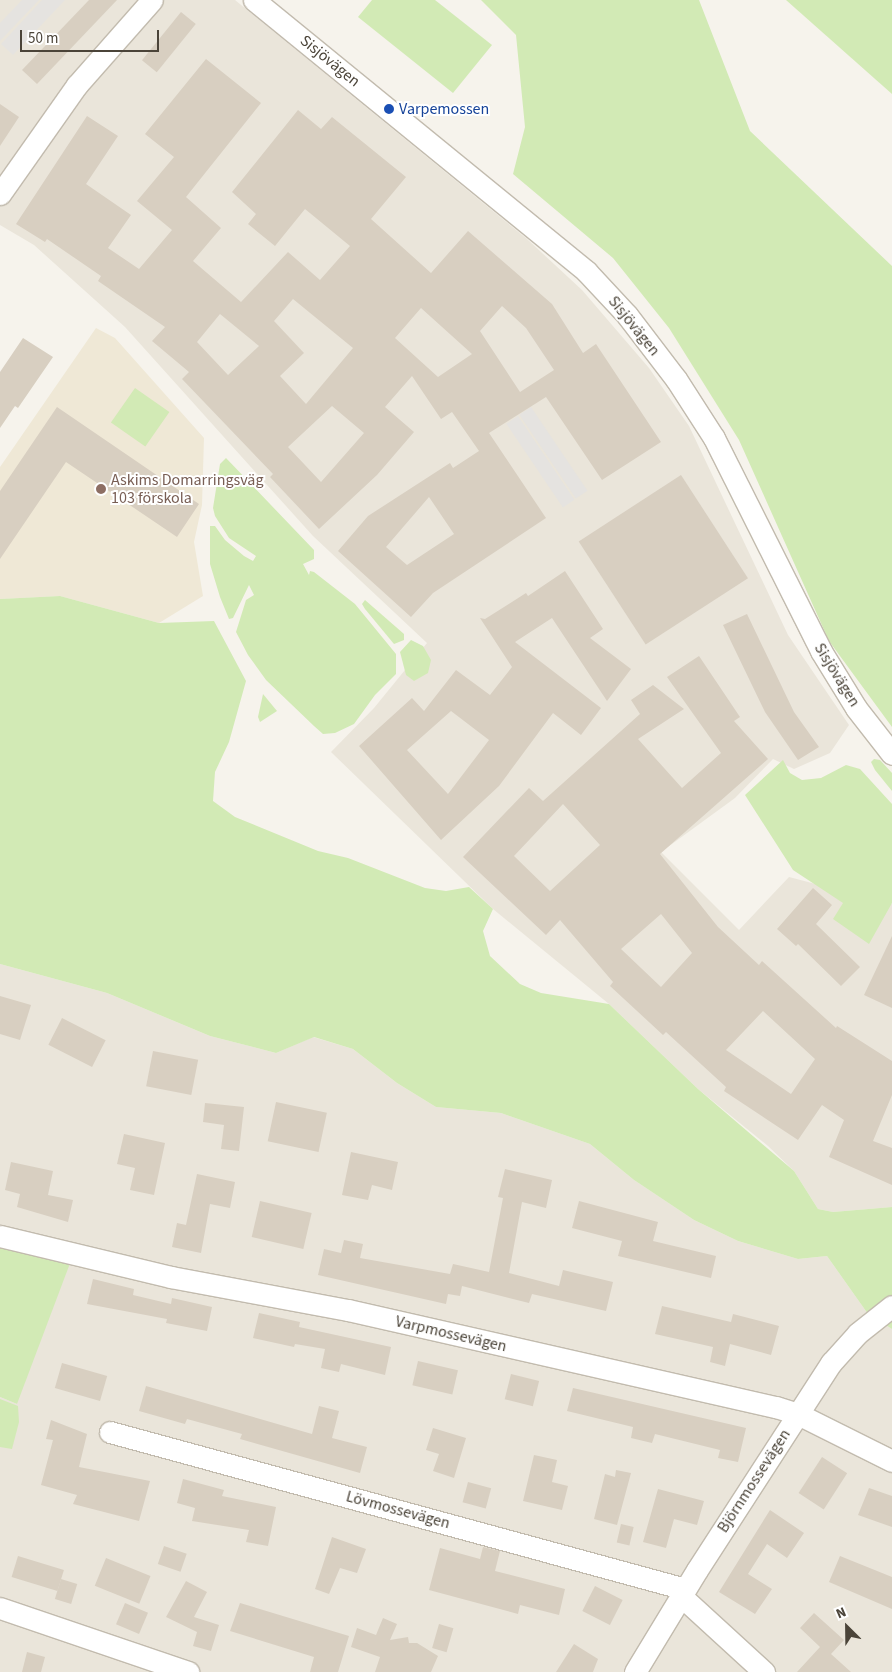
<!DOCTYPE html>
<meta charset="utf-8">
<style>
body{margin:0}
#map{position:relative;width:892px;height:1672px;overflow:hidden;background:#f6f3ec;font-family:"Source Sans 3",sans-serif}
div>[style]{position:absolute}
.residential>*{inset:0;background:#eae5da}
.education>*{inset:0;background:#efe8d6}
.green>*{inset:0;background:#d2eab5;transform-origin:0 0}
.parking>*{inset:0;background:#e5e3e0;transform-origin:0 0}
.building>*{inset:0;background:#d8cfc1;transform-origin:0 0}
.roads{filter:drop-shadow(1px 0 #c2bbae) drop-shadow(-1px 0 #c2bbae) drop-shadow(0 1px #c2bbae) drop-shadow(0 -1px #c2bbae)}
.minor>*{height:21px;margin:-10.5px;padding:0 10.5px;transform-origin:10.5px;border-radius:10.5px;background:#fff}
.dots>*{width:14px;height:14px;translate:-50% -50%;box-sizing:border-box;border:2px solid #fff;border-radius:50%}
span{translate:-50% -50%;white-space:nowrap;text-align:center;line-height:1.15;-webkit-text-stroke:4px #fff;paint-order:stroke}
.street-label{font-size:16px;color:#4b4439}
.transit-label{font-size:16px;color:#164399}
.left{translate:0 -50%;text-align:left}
.education-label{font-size:16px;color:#785e54}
.north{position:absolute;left:822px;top:1602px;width:50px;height:50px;-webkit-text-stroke:4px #fff;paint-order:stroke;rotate:337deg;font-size:14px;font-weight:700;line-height:20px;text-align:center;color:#4b4439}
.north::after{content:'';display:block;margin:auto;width:18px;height:22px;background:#4b4439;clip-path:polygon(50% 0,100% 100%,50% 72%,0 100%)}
.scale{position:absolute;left:20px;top:30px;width:139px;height:22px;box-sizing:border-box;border:2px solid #4b4439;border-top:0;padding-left:6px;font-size:15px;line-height:18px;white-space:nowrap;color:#4b4439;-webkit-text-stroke:4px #fff;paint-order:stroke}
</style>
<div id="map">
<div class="residential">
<div style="clip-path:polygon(0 0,235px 0,527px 239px,582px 290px,649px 368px,689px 426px,788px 635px,849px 725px,830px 753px,794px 769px,773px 759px,735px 798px,661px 852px,739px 930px,789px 877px,892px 904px,892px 1207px,833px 1212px,818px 1209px,794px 1171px,768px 1146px,698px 1089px,609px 1004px,493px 909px,331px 752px,374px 708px,427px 643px,313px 536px,125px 327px,34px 245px,0 225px)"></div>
<div style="clip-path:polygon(0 964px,107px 993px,210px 1036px,276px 1053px,313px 1037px,353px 1049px,397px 1083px,436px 1107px,501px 1113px,590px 1144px,634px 1180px,694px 1220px,738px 1241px,798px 1259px,827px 1256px,868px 1314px,892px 1329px,892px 1672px,0 1672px,0 1397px,17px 1404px,0 1239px)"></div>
</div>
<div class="education">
<div style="clip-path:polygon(96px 328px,115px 338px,204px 438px,202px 505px,194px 542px,203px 596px,159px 623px,60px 596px,0 599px,0 467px)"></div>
</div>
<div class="green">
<div style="clip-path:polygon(372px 0,435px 0,492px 45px,453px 93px,358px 17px)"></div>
<div style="clip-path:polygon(481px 0,699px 0,750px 131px,892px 266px,892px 727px,829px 641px,739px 440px,669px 328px,613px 258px,513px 174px,525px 127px,516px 35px)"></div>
<div style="clip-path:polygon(786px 0,892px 0,892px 94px)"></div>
<div style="left:135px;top:388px;width:42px;height:42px;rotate:35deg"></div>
<div style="clip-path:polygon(226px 458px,314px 550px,314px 559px,303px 564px,309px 575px,310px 571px,314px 572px,355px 604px,396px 654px,396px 674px,375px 695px,354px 724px,335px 733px,323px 734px,314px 726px,266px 680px,248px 655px,236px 632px,246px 600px,254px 595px,249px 585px,233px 618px,229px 619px,220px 597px,210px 564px,210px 526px,215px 526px,225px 540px,244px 556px,253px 561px,256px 556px,229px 538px,215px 516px,213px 508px,220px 464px)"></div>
<div style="clip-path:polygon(60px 596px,159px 623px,214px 621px,246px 681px,229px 742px,215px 772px,213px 801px,235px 817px,318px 851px,348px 858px,425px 888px,446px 891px,469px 887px,493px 909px,483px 931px,490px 956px,520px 984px,541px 993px,609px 1004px,698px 1089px,794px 1171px,818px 1209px,833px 1212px,892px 1207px,892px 1329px,868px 1314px,827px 1256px,798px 1259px,738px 1241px,694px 1220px,634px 1180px,590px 1144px,501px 1113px,436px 1107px,397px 1083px,353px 1049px,314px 1037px,276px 1053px,210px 1036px,107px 993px,0 964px,0 599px)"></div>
<div style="clip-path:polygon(365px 600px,404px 634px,404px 640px,394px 644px,365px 609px,362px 604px)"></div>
<div style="clip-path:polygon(411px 640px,423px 646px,431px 660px,428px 673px,414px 681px,406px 675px,400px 652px)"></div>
<div style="clip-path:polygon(263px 694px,277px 711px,260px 722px,258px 717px)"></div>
<div style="clip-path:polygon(874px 759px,880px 760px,892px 773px,892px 791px,875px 770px,871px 762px)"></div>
<div style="clip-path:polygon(783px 760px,790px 773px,802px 780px,821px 778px,846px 765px,860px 769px,892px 804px,892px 903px,869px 944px,833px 919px,843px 903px,793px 870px,745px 795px)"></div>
<div style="clip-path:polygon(0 1239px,72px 1258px,17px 1404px,0 1397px)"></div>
<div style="clip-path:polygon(0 1399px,18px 1406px,19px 1422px,12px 1449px,0 1447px)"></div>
</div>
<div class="parking">
<div style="clip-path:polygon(22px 0,39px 0,0 41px,0 23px)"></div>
<div style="clip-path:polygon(42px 0,65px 0,13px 55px,1px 44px)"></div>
<div style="left:531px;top:407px;width:101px;height:14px;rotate:56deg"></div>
<div style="left:518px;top:416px;width:101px;height:14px;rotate:56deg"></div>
</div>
<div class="building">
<div style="clip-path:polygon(89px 0,117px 0,37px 84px,22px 70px)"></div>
<div style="left:181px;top:12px;width:19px;height:62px;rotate:39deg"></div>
<div style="clip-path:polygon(evenodd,206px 59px,261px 103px,186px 197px,221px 228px,193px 261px,241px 302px,288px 252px,320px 280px,350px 246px,305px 209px,275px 246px,248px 224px,256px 214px,232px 192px,298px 110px,321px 129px,332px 117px,406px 177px,371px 219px,431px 273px,468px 231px,552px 304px,583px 353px,596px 344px,661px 442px,602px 480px,546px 397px,489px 433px,546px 518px,433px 593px,411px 617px,338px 551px,368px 516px,450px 463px,453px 468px,479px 451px,452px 412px,441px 419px,412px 376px,385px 407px,414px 432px,377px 475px,319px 529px,270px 477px,273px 474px,182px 379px,189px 372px,152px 341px,165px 327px,98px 281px,101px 276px,47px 239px,45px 242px,16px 224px,87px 116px,118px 136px,86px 184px,131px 215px,108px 248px,139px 269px,172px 230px,137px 201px,174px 157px,145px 134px,206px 59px,293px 299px,353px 348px,306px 404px,280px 376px,304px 353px,274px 321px,293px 299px,206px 59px,502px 306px,526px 328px,554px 370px,520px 392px,480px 331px,502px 306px,206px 59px,421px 308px,472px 354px,438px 377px,395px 338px,421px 308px,206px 59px,220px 314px,259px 346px,228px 375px,197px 342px,220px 314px,206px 59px,332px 406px,364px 433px,321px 482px,288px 447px,332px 406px,206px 59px,429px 497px,454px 534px,407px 565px,386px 547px,429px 497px)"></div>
<div style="clip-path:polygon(0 104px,19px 117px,0 146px)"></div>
<div style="clip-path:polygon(23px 338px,53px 357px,18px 408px,15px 406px,0 428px,0 372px)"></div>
<div style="clip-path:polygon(57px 407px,199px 504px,177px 537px,66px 462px,0 559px,0 491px)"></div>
<div style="left:681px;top:475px;width:123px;height:122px;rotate:57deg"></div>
<div style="clip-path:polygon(evenodd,565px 571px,603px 629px,590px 638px,631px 669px,607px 701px,552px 618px,515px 642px,601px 708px,581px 735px,553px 713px,499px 786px,441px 840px,359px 746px,412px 698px,424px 711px,456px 670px,490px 695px,512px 667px,480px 618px,485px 619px,526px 593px,528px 596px,565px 571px,451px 711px,489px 740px,448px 794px,407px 750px,451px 711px)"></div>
<div style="clip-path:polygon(747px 614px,794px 712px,819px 747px,798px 760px,765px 712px,723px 625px)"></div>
<div style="clip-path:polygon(evenodd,699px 656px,740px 717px,734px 721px,768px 759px,660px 854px,718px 927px,759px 965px,762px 961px,836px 1028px,837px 1026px,892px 1061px,892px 1095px,873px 1141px,892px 1148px,892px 1185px,829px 1157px,844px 1120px,822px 1105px,798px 1140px,724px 1091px,726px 1087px,666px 1032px,663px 1035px,610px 986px,613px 982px,560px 920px,546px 935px,463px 857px,529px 788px,543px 801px,640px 714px,631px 700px,653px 685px,684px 709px,638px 739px,682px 788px,721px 753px,667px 677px,699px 656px,563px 804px,600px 845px,550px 891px,514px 856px,563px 804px,699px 656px,661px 914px,692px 953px,661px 987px,621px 949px,661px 914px,699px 656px,763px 1011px,815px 1059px,791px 1094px,726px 1050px,763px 1011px)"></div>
<div style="clip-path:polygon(813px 888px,832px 905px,816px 924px,860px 967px,841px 986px,798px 944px,796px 946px,777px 929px)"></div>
<div style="clip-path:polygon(892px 936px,892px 1008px,864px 995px)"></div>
<div style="clip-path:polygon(0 996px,31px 1005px,20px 1040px,0 1034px)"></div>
<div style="left:62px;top:1018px;width:49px;height:30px;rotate:27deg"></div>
<div style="left:153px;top:1051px;width:46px;height:36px;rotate:11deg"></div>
<div style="left:276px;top:1102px;width:52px;height:40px;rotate:12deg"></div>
<div style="clip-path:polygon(205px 1103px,244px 1107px,239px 1151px,221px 1149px,224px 1125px,203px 1122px)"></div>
<div style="clip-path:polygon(124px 1134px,165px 1143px,154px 1195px,130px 1190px,135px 1168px,117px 1164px)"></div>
<div style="clip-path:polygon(351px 1152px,398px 1162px,392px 1190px,372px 1185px,368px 1200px,342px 1195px)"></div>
<div style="clip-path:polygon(11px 1162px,53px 1171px,48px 1195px,73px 1200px,68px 1222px,17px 1207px,20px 1194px,5px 1190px)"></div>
<div style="clip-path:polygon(505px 1169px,552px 1180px,546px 1208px,522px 1202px,509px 1273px,559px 1286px,563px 1270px,613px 1282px,606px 1311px,532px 1294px,529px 1303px,462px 1286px,460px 1296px,448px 1294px,446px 1304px,318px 1275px,324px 1249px,341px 1253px,344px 1240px,363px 1244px,360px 1258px,450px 1274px,453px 1264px,489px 1272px,503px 1198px,498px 1197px)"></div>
<div style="clip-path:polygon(197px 1174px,235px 1182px,230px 1208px,210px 1204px,201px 1253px,172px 1247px,177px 1223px,186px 1225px)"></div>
<div style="left:260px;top:1201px;width:53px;height:37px;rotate:13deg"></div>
<div style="clip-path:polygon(579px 1201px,658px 1222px,653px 1241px,716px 1256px,711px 1278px,618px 1256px,622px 1241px,572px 1228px)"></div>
<div style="clip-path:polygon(93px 1279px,134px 1289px,133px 1295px,171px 1304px,172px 1298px,212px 1307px,207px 1331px,166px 1323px,167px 1319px,87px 1304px)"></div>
<div style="clip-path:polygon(662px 1306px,731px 1322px,733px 1314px,779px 1326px,771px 1355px,730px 1344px,725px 1366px,710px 1362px,713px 1347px,655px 1334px)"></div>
<div style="clip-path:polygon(259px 1313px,300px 1322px,299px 1327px,391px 1347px,385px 1375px,341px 1364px,339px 1372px,321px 1368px,325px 1349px,295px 1344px,294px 1347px,253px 1338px)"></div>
<div style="left:418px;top:1361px;width:41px;height:25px;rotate:13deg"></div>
<div style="left:62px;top:1363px;width:47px;height:26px;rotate:16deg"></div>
<div style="left:511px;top:1374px;width:29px;height:26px;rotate:14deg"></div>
<div style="clip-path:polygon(146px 1386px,312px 1434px,319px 1406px,339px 1411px,332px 1438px,367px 1447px,360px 1473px,240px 1439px,242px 1434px,187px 1419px,185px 1424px,139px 1411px)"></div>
<div style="clip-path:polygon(573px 1388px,746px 1428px,738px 1462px,718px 1458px,720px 1450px,655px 1434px,652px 1443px,631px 1438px,633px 1427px,567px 1411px)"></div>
<div style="clip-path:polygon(51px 1420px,87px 1434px,79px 1467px,150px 1481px,139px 1521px,73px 1504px,77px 1495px,41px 1485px,53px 1440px,46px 1439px)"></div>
<div style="clip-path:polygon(433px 1428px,466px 1438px,454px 1478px,433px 1471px,439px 1454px,426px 1450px)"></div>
<div style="clip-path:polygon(534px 1455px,557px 1460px,552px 1482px,568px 1486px,562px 1510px,523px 1501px)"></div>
<div style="left:822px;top:1457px;width:30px;height:43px;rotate:33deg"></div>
<div style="clip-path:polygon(616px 1470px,631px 1473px,617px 1525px,594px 1519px,605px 1474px,615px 1477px)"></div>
<div style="clip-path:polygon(183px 1479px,224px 1490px,222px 1496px,276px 1507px,268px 1546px,246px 1542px,249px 1530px,192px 1521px,195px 1508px,177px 1503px)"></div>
<div style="left:468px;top:1482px;width:24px;height:21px;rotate:15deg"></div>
<div style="clip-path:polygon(869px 1488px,892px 1496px,892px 1527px,858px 1515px)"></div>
<div style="clip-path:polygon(658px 1489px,704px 1501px,697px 1525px,674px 1519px,666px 1548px,643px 1542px)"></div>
<div style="clip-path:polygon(770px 1510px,804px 1533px,787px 1558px,767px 1544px,748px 1574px,772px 1589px,755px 1614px,719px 1592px)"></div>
<div style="left:621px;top:1524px;width:13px;height:19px;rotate:13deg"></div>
<div style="clip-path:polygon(332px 1537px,366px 1549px,357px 1573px,340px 1568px,329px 1594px,315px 1589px)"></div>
<div style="left:164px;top:1546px;width:24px;height:19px;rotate:19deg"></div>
<div style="clip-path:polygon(483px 1547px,500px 1551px,495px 1571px,565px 1589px,559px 1615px,520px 1605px,518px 1614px,429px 1590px,440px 1548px,480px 1559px)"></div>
<div style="left:18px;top:1556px;width:48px;height:22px;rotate:17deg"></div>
<div style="clip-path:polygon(840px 1556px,892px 1577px,892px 1609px,829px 1582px)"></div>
<div style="left:106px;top:1558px;width:48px;height:30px;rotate:22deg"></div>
<div style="left:61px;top:1579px;width:17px;height:21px;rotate:17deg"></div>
<div style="clip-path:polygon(186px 1581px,207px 1592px,194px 1617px,219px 1625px,211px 1651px,193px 1646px,197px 1632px,166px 1617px)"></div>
<div style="left:595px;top:1586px;width:31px;height:28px;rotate:27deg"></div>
<div style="left:125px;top:1603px;width:25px;height:23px;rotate:23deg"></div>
<div style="clip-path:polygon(240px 1603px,349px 1636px,338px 1672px,310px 1672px,314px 1657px,230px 1631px)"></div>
<div style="clip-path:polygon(814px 1613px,844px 1640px,831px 1654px,851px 1672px,797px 1672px,820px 1647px,800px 1628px)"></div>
<div style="clip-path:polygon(383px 1618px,397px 1624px,390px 1640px,408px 1637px,409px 1643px,417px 1643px,438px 1656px,431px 1672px,375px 1672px,380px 1657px,351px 1647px,357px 1628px,376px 1635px)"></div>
<div style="left:439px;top:1624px;width:15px;height:25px;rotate:16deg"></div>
<div style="clip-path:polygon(574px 1644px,598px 1659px,593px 1672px,556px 1672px)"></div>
<div style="clip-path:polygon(27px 1652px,45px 1657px,41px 1672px,22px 1672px)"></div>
</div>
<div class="roads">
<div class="minor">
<div style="left:254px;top:0;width:429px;rotate:39.2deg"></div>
<div style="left:586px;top:271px;width:60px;rotate:47deg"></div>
<div style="left:627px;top:315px;width:81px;rotate:52.6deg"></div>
<div style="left:676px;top:379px;width:70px;rotate:57.2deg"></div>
<div style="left:714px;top:438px;width:238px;rotate:63.3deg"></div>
<div style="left:821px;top:651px;width:67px;rotate:58.4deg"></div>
<div style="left:856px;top:708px;width:58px;rotate:52deg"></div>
<div style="left:0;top:194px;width:133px;rotate:-54.8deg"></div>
<div style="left:77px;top:85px;width:113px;rotate:-48.6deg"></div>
<div style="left:0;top:1236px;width:176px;rotate:13.5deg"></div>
<div style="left:171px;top:1277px;width:180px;rotate:10.6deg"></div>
<div style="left:348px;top:1310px;width:439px;rotate:12.8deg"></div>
<div style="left:776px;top:1407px;width:23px;rotate:18deg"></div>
<div style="left:798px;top:1414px;width:105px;rotate:26.6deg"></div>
<div style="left:110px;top:1432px;width:596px;rotate:15.27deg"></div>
<div style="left:681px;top:1596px;width:113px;rotate:42.5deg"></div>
<div style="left:0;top:1608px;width:199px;rotate:18.8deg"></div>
<div style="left:635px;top:1672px;width:119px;rotate:-58.7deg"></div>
<div style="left:697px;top:1570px;width:247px;rotate:-57.1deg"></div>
<div style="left:831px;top:1363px;width:40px;rotate:-48deg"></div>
<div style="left:858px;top:1333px;width:43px;rotate:-38.5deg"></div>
</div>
</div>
<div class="dots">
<div style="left:389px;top:109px;background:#1a4fb4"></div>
<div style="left:101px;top:489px;background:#8d6e63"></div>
</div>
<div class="street-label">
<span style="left:330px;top:61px;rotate:39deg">Sisjövägen</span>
<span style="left:634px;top:326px;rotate:51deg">Sisjövägen</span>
<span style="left:837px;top:675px;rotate:58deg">Sisjövägen</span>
<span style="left:451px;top:1334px;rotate:13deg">Varpmossevägen</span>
<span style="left:754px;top:1481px;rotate:-57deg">Björnmossevägen</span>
<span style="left:398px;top:1510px;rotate:15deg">Lövmossevägen</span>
</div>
<div class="transit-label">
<span class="left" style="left:399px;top:109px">Varpemossen</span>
</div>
<div class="education-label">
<span class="left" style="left:111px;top:489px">Askims Domarringsväg<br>103 förskola</span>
</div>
<div class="north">N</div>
<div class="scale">50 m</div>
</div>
